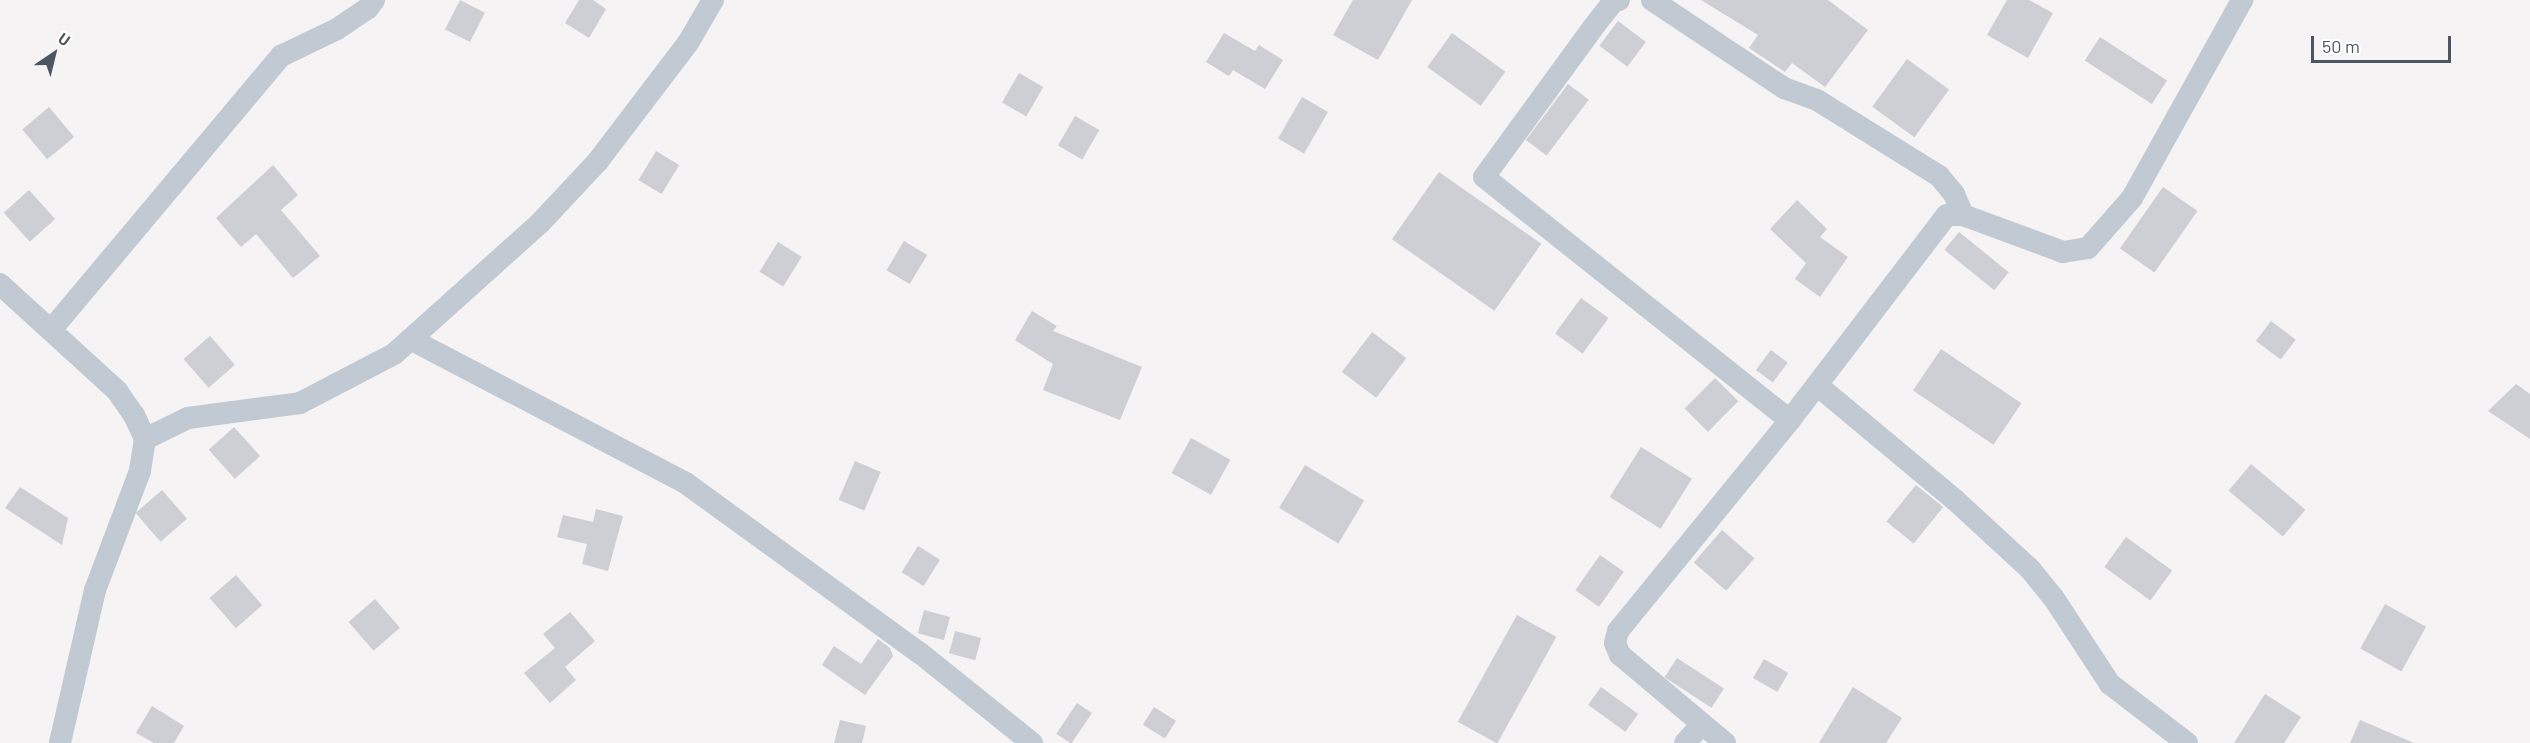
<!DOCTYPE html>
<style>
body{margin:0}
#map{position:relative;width:2530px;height:743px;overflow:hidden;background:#f5f3f3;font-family:Barlow,sans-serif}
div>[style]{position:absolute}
.building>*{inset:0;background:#cdcfd5;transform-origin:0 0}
.street>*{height:22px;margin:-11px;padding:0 11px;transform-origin:11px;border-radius:11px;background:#c1cad2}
span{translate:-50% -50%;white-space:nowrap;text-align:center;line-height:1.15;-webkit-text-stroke:4.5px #fff;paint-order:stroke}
.north{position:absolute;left:24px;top:24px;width:60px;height:60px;-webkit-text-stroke:4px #fff;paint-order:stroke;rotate:35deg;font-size:16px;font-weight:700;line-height:24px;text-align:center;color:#4a5661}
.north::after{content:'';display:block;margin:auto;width:21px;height:27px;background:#4a5661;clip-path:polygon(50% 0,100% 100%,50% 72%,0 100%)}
.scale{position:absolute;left:2311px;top:36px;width:140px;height:27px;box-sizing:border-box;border:3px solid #4a5661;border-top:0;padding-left:8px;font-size:18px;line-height:21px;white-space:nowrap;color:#4a5661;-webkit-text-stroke:4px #fff;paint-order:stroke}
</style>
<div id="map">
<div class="building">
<div style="left:460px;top:0;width:28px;height:33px;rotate:27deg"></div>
<div style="clip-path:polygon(579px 0,593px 0,606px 9px,589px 38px,565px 23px)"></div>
<div style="clip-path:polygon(1353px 0,1412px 0,1378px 60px,1333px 35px)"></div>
<div style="clip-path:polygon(1701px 0,1828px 0,1868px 30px,1825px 87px,1792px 63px,1785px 72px,1749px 48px,1758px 35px)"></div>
<div style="clip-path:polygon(2007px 0,2029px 0,2053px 13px,2028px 58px,1987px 35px)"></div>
<div style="left:1618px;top:21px;width:35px;height:31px;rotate:37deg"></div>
<div style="clip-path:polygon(1224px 33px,1255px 51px,1259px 45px,1283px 60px,1265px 89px,1233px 70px,1229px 76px,1206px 62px)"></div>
<div style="left:1452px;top:33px;width:66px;height:42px;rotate:36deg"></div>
<div style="left:2100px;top:37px;width:80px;height:28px;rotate:33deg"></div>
<div style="left:1907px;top:59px;width:52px;height:59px;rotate:36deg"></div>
<div style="left:1019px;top:73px;width:28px;height:34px;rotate:30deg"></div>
<div style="left:1568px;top:84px;width:26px;height:70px;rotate:37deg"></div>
<div style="left:1302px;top:97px;width:30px;height:48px;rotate:30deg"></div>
<div style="left:49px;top:107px;width:39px;height:35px;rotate:50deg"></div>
<div style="left:1075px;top:116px;width:28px;height:34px;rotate:30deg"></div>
<div style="left:656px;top:151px;width:27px;height:34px;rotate:31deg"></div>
<div style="clip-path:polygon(273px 165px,298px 195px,281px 210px,320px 256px,293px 278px,256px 234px,241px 247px,216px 218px)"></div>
<div style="left:1439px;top:172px;width:125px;height:82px;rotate:35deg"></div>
<div style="left:2163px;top:187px;width:42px;height:75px;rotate:35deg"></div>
<div style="left:29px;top:190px;width:39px;height:34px;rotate:48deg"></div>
<div style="clip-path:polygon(1797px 200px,1827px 229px,1820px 237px,1848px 257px,1820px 297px,1795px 279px,1806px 263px,1770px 229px)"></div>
<div style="left:1959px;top:232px;width:64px;height:23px;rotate:39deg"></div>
<div style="left:904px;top:241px;width:27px;height:34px;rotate:31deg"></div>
<div style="left:778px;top:242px;width:28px;height:35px;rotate:32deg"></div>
<div style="left:1581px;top:298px;width:34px;height:44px;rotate:36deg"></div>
<div style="clip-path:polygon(1032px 311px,1057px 326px,1053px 331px,1142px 367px,1120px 420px,1043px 390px,1053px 364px,1015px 340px)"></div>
<div style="left:2271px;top:321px;width:31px;height:25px;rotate:37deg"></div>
<div style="left:1372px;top:332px;width:43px;height:50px;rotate:37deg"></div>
<div style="left:210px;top:336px;width:38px;height:35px;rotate:49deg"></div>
<div style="left:1941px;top:349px;width:97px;height:50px;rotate:34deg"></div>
<div style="left:1771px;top:350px;width:21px;height:25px;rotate:37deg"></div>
<div style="left:1715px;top:378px;width:33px;height:43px;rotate:45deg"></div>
<div style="clip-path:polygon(2516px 384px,2530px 394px,2530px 439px,2488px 411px)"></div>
<div style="left:234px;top:427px;width:39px;height:34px;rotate:48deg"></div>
<div style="left:1191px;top:438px;width:45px;height:40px;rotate:29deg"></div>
<div style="left:1641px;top:447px;width:60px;height:59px;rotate:32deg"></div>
<div style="left:855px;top:461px;width:28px;height:42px;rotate:23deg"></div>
<div style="left:2251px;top:464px;width:71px;height:35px;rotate:40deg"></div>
<div style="left:1305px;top:465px;width:69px;height:50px;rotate:31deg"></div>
<div style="left:1916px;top:485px;width:35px;height:47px;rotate:39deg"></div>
<div style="clip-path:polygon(20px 487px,68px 518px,62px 545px,5px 508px)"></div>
<div style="left:162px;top:490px;width:38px;height:35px;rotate:49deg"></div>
<div style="clip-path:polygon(596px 509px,623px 516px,608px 571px,582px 564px,587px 544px,557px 537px,563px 515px,593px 522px)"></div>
<div style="left:1722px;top:530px;width:43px;height:43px;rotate:41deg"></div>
<div style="left:2126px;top:537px;width:57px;height:37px;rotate:36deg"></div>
<div style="left:918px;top:546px;width:26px;height:31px;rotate:32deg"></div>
<div style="left:1600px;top:555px;width:29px;height:43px;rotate:35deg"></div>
<div style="left:236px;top:575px;width:40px;height:35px;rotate:49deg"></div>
<div style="left:375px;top:599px;width:38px;height:35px;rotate:49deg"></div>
<div style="left:2385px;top:604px;width:47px;height:51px;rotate:29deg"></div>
<div style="left:924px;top:610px;width:27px;height:24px;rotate:15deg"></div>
<div style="clip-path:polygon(570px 612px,595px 641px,565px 667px,576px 680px,550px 703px,524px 673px,555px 648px,543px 634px)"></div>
<div style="left:1517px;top:615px;width:45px;height:122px;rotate:29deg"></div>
<div style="left:955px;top:631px;width:27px;height:23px;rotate:15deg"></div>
<div style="clip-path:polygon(878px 639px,890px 648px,893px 656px,865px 695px,822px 665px,834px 646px,861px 664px)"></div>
<div style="left:1677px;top:658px;width:56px;height:23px;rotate:33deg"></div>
<div style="left:1764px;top:659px;width:28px;height:22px;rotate:30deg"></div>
<div style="left:1601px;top:687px;width:46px;height:22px;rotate:36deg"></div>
<div style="clip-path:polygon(1853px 687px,1902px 718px,1886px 743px,1819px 743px)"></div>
<div style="clip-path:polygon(2265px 694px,2301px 717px,2284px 743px,2234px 743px)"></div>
<div style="left:1077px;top:703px;width:18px;height:37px;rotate:34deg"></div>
<div style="clip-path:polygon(152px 706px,184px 726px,174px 743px,154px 743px,136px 733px)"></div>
<div style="left:1154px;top:707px;width:26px;height:21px;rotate:32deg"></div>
<div style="clip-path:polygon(840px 720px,866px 726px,862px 743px,834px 743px)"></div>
<div style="clip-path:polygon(2360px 720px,2414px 743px,2350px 743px)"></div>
</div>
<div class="street">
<div style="left:1619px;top:0;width:6px;rotate:162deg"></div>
<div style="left:1613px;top:2px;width:34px;rotate:128deg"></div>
<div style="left:1592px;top:29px;width:183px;rotate:126.1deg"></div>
<div style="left:1484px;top:177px;width:391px;rotate:38.5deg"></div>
<div style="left:1652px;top:0;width:159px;rotate:33.7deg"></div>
<div style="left:1784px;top:88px;width:35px;rotate:20deg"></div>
<div style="left:1817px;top:100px;width:144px;rotate:31.9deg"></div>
<div style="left:1939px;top:176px;width:23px;rotate:50deg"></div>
<div style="left:1954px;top:194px;width:23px;rotate:67deg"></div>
<div style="left:0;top:284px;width:159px;rotate:42.4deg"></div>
<div style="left:117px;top:391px;width:29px;rotate:55deg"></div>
<div style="left:134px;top:415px;width:26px;rotate:65deg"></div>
<div style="left:145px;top:439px;width:32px;rotate:99deg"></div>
<div style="left:140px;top:471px;width:127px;rotate:110.7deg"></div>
<div style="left:95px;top:590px;width:157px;rotate:102.9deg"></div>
<div style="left:51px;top:330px;width:358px;rotate:-50deg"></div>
<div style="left:281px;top:56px;width:62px;rotate:-25.7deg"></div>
<div style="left:337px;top:29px;width:37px;rotate:-34deg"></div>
<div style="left:368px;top:8px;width:10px;rotate:-53deg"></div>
<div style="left:412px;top:340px;width:310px;rotate:27.6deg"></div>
<div style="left:687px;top:484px;width:288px;rotate:36deg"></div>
<div style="left:920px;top:653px;width:144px;rotate:38.8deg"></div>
<div style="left:1817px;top:385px;width:180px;rotate:39.8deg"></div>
<div style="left:1955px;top:500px;width:102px;rotate:42.6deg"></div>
<div style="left:2030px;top:569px;width:36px;rotate:51deg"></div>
<div style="left:2053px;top:597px;width:104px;rotate:56.8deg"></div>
<div style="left:2110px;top:684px;width:97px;rotate:37.5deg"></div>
<div style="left:145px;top:439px;width:48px;rotate:-26deg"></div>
<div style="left:188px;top:418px;width:113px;rotate:-7.6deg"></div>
<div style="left:300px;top:403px;width:106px;rotate:-27.5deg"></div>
<div style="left:394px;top:354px;width:196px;rotate:-41.9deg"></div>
<div style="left:540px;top:223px;width:85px;rotate:-46.9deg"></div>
<div style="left:598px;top:161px;width:148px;rotate:-52.7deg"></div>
<div style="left:688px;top:43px;width:50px;rotate:-59.8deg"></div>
<div style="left:1685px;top:743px;width:25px;rotate:-48deg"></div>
<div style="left:1725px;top:743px;width:137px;rotate:-140deg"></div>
<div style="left:1620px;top:655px;width:13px;rotate:-113deg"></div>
<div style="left:1615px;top:643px;width:12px;rotate:-76deg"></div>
<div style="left:1618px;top:631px;width:272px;rotate:-50.8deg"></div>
<div style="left:1790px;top:420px;width:258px;rotate:-52.6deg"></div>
<div style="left:1947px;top:215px;width:16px"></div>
<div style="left:1963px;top:215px;width:107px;rotate:20.3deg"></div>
<div style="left:2063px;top:252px;width:25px;rotate:-9deg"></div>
<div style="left:2088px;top:248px;width:67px;rotate:-48.7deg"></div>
<div style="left:2132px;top:198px;width:227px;rotate:-60.9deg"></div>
</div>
<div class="north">U</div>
<div class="scale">50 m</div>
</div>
